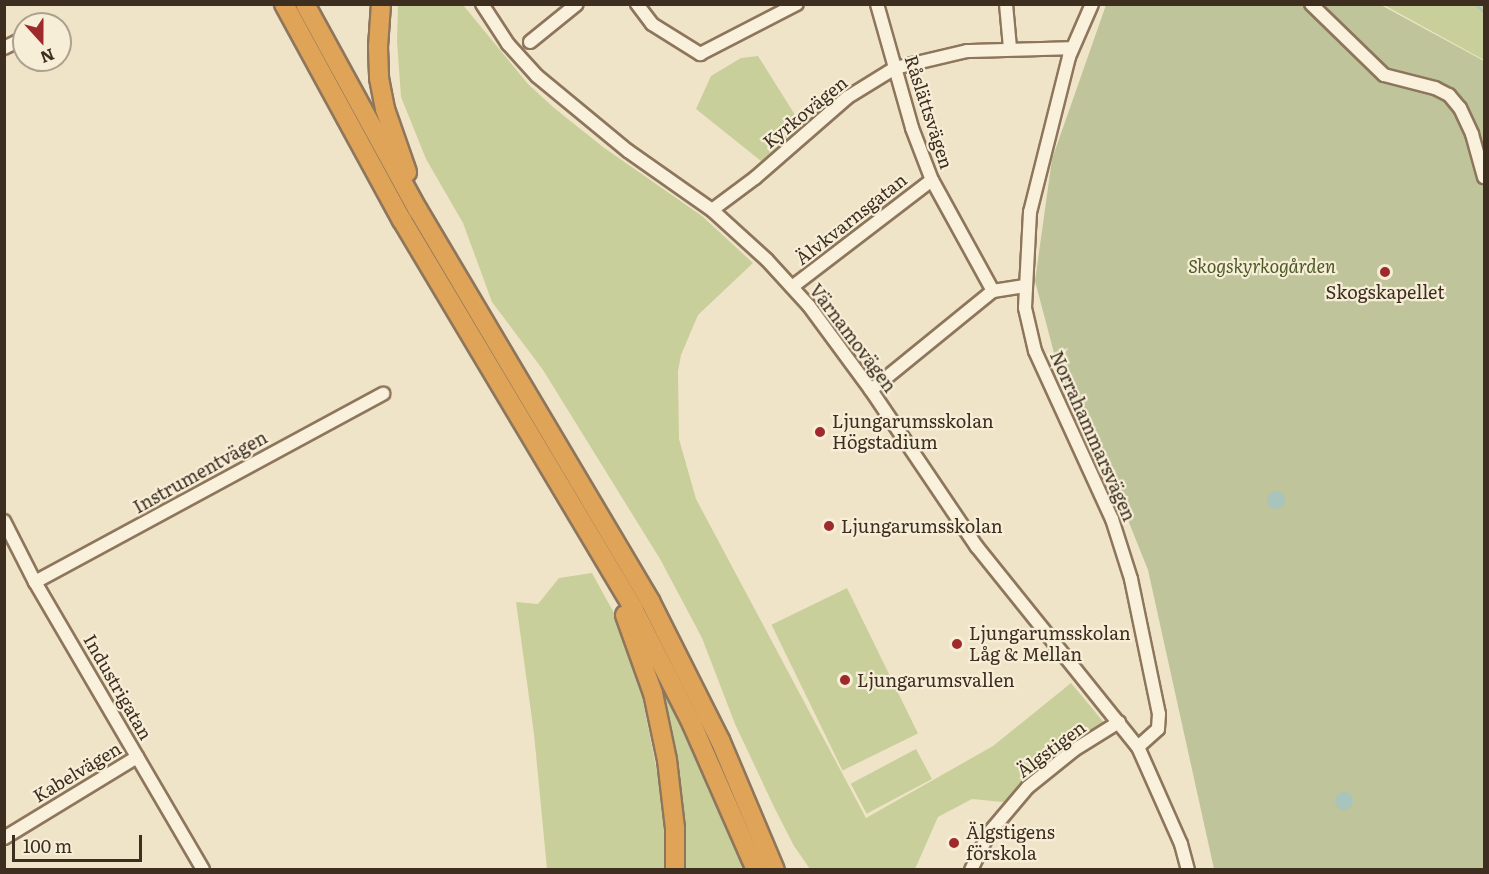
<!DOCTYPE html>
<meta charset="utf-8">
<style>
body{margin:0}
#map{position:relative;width:1489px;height:874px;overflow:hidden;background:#f0e4c8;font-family:Literata,serif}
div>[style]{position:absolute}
.green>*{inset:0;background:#c9cf9b;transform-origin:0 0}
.cemetery>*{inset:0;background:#bfc49a}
.water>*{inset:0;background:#a9c4bc}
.round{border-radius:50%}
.stream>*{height:2px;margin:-1px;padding:0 1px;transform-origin:1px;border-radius:1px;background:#a9c4bc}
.roads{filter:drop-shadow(2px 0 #8d765c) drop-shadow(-2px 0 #8d765c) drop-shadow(0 2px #8d765c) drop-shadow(0 -2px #8d765c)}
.minor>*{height:12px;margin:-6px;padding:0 6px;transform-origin:6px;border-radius:6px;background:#faf1dc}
.highway>*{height:18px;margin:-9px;padding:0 9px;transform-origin:9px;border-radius:9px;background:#e0a458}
.dots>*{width:16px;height:16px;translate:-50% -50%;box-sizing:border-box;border:3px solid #f7eed8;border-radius:50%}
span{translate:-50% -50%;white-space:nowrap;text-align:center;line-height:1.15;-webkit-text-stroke:4.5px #f7eed8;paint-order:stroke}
.street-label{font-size:18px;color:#3d2e20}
.park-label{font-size:18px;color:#4d5a26;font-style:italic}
.poi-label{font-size:18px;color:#3d2e20}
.left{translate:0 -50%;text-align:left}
.frame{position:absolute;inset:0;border:6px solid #3d2e20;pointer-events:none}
.north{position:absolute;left:12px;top:12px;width:60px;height:60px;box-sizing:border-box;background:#f7eed8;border:2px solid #ada18e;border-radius:50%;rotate:159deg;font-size:16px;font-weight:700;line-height:24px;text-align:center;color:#3d2e20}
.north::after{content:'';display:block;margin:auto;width:21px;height:27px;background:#9e2a2b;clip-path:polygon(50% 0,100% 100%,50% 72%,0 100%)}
.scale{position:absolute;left:12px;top:835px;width:130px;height:27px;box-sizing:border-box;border:3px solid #3d2e20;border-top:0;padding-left:8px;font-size:18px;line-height:21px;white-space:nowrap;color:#3d2e20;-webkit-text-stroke:4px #f7eed8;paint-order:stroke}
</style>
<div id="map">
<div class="green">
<div style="clip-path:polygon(398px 5px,463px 5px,528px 84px,553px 107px,603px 147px,702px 216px,753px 263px,698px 315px,681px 355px,678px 371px,679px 439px,696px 499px,866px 818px,993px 746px,1071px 683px,1106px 725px,1012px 803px,972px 799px,938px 817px,915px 869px,810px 869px,794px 846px,775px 809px,735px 724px,702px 638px,660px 559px,543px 370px,492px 302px,463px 223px,426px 159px,401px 97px,397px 41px)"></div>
<div style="clip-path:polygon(1384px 5px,1484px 5px,1484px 60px)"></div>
<div style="clip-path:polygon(758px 56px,802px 126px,761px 161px,696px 109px,711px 76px,741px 58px)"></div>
<div style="clip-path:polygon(592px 573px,614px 613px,636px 666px,663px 802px,665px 869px,547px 869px,534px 734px,516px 602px,538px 604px,559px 578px)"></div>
<div style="left:847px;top:588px;width:162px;height:84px;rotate:64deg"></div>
<div style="clip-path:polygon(647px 655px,696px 752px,745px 869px,680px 869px)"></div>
<div style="left:916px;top:749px;width:34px;height:74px;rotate:62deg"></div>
</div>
<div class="cemetery">
<div style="clip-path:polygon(1106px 5px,1381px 5px,1484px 61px,1484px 869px,1214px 869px,1148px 570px,1106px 465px,1059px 372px,1035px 281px,1052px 159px)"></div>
</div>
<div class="water">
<div class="round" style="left:1267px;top:491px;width:18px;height:18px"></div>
<div class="round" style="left:1335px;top:792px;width:18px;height:18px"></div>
</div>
<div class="stream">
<div style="left:1475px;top:4px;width:12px;rotate:42deg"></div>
</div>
<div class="roads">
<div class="minor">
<div style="left:482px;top:4px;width:48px;rotate:57deg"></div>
<div style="left:508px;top:44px;width:43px;rotate:47.8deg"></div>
<div style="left:537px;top:76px;width:118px;rotate:39.5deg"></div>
<div style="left:628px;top:151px;width:103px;rotate:35.1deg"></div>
<div style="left:712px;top:210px;width:74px;rotate:42.3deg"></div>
<div style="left:767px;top:260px;width:62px;rotate:47.6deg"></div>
<div style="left:809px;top:306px;width:104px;rotate:53.6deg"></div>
<div style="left:871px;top:390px;width:189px;rotate:56deg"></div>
<div style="left:977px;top:547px;width:257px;rotate:51.2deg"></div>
<div style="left:1138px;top:747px;width:106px;rotate:66.1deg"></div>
<div style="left:1181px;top:844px;width:27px;rotate:75deg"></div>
<div style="left:637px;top:4px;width:25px;rotate:53deg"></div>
<div style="left:652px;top:24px;width:57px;rotate:32deg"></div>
<div style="left:700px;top:54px;width:109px;rotate:-27.3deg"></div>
<div style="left:877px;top:4px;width:129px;rotate:74.2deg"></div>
<div style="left:912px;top:128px;width:56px;rotate:69deg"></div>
<div style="left:932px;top:180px;width:127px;rotate:61.2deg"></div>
<div style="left:993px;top:291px;width:32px;rotate:-9deg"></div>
<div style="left:1006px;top:4px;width:44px;rotate:84.8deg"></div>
<div style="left:1092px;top:4px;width:58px;rotate:113.5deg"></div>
<div style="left:1069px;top:57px;width:160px;rotate:104.1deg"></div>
<div style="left:1030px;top:212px;width:96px;rotate:93deg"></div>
<div style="left:1025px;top:308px;width:44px;rotate:76.9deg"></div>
<div style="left:1035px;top:351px;width:185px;rotate:65.4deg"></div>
<div style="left:1112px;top:519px;width:63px;rotate:72.4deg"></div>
<div style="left:1131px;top:579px;width:138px;rotate:78.3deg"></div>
<div style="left:1159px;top:714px;width:15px;rotate:94deg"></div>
<div style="left:1158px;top:729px;width:27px;rotate:138deg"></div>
<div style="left:1311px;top:4px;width:102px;rotate:44.2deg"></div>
<div style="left:1384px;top:75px;width:53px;rotate:14.3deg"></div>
<div style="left:1435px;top:88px;width:16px;rotate:27deg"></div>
<div style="left:1449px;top:95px;width:17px;rotate:50deg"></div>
<div style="left:1460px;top:108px;width:29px;rotate:65deg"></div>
<div style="left:1472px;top:134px;width:45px;rotate:74.4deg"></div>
<div style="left:530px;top:42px;width:60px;rotate:-39deg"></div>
<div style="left:4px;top:48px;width:22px;rotate:-27deg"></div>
<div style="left:712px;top:210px;width:54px;rotate:-36.7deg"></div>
<div style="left:755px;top:178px;width:123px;rotate:-41.1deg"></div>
<div style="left:848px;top:97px;width:55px;rotate:-31.7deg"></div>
<div style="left:895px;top:68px;width:74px;rotate:-13.3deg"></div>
<div style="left:967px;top:51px;width:105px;rotate:-1.6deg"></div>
<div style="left:792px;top:287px;width:176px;rotate:-37.4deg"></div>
<div style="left:871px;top:390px;width:157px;rotate:-39.1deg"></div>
<div style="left:4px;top:521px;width:68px;rotate:63.1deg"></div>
<div style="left:35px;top:582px;width:333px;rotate:59.7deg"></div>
<div style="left:35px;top:582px;width:396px;rotate:-28.4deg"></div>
<div style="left:4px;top:838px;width:156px;rotate:-31.3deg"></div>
<div style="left:971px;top:870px;width:41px;rotate:-64.1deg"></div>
<div style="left:989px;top:833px;width:60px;rotate:-49.7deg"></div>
<div style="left:1028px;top:787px;width:59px;rotate:-38.8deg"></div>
<div style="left:1074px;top:750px;width:53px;rotate:-31.9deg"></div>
</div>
<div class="highway">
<div style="left:284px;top:4px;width:246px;rotate:61.4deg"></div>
<div style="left:402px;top:220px;width:452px;rotate:59.2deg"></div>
<div style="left:633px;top:608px;width:130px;rotate:63deg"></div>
<div style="left:692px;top:724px;width:159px;rotate:66.3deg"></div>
<div style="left:305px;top:4px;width:235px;rotate:61.3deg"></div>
<div style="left:418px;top:210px;width:455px;rotate:59.3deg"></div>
<div style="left:650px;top:601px;width:156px;rotate:63.3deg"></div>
<div style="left:720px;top:740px;width:141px;rotate:67.1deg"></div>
<div style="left:381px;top:4px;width:43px;rotate:94deg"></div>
<div style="left:378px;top:47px;width:31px;rotate:88deg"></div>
<div style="left:379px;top:78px;width:32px;rotate:79deg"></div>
<div style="left:385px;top:109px;width:67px;rotate:70.8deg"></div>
<div style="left:625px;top:615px;width:83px;rotate:70.3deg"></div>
<div style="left:653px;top:693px;width:68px;rotate:78.2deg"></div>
<div style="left:667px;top:760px;width:68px;rotate:83.3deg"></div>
<div style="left:675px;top:828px;width:42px;rotate:90deg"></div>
</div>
</div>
<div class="dots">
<div style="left:1385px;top:272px;background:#9e2a2b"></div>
<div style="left:820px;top:432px;background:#9e2a2b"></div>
<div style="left:829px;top:526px;background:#9e2a2b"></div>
<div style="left:957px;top:644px;background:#9e2a2b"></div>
<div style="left:845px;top:680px;background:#9e2a2b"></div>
<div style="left:954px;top:843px;background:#9e2a2b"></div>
</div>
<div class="street-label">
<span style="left:805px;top:112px;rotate:-39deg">Kyrkovägen</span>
<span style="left:929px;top:112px;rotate:72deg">Råslättsvägen</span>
<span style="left:851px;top:219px;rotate:-38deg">Älvkvarnsgatan</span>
<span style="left:853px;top:338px;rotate:53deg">Värnamovägen</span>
<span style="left:1093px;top:436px;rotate:66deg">Norrahammarsvägen</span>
<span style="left:200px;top:472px;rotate:-29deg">Instrumentvägen</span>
<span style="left:118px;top:687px;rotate:60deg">Industrigatan</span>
<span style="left:1051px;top:749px;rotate:-37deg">Älgstigen</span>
<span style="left:77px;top:772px;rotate:-31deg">Kabelvägen</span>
</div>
<div class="park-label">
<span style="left:1262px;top:266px">Skogskyrkogården</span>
</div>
<div class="poi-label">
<span style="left:1385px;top:292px">Skogskapellet</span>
<span class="left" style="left:832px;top:432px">Ljungarumsskolan<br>Högstadium</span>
<span class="left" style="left:841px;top:526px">Ljungarumsskolan</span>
<span class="left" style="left:969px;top:644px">Ljungarumsskolan<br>Låg &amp; Mellan</span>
<span class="left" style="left:857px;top:680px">Ljungarumsvallen</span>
<span class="left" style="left:966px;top:843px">Älgstigens<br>förskola</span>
</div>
<div class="frame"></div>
<div class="north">N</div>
<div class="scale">100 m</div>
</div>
